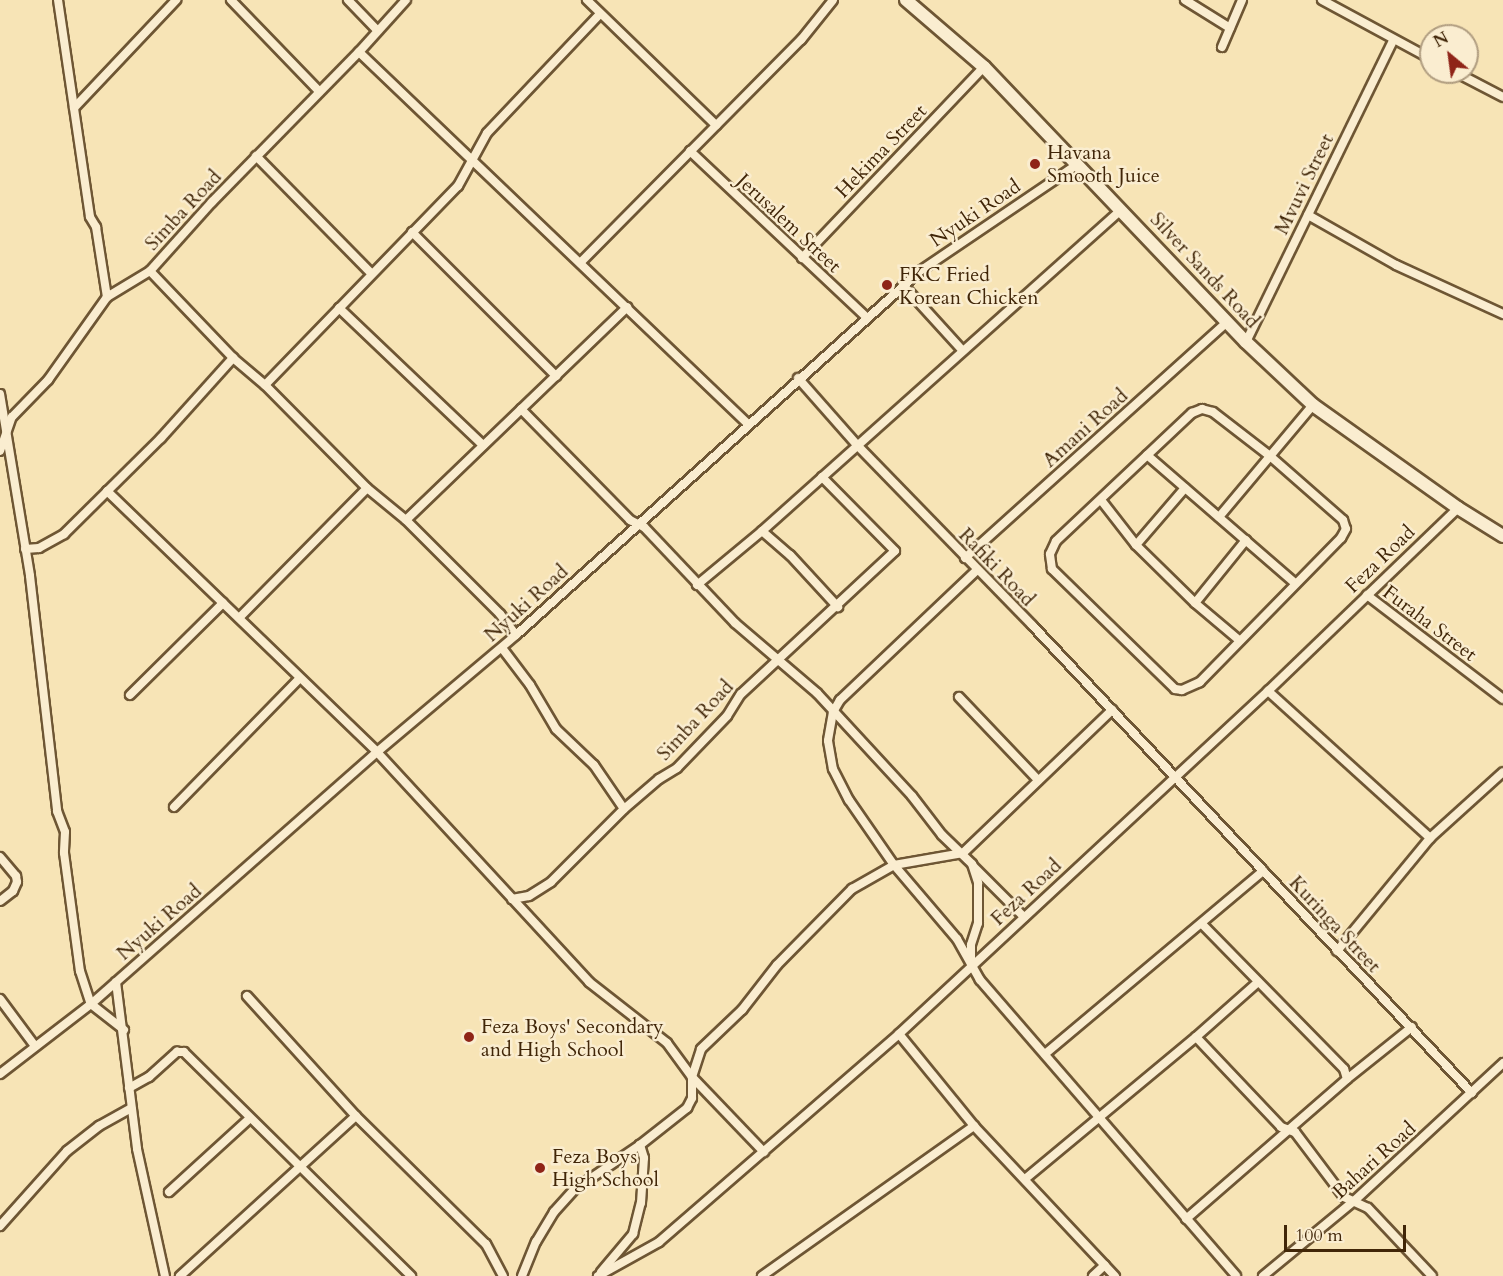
<!DOCTYPE html>
<style>
body{margin:0}
#map{position:relative;width:1503px;height:1276px;overflow:hidden;background:#f7e4b6;font-family:Cardo,serif}
div>[style]{position:absolute}
.roads{filter:drop-shadow(2px 0 #6e5634) drop-shadow(-2px 0 #6e5634) drop-shadow(0 2px #6e5634) drop-shadow(0 -2px #6e5634)}
.street>*{height:8px;margin:-4px;padding:0 4px;transform-origin:4px;border-radius:4px;background:#faedd0}
.secondary>*{height:12px;margin:-6px;padding:0 6px;transform-origin:6px;border-radius:6px;background:#faedd0}
.dots>*{width:16px;height:16px;translate:-50% -50%;box-sizing:border-box;border:3px solid #faedd0;border-radius:50%}
span{translate:-50% -50%;white-space:nowrap;text-align:center;line-height:1.15;-webkit-text-stroke:5px #faedd0;paint-order:stroke}
.street-label{font-size:20px;color:#412608}
.poi-label{font-size:20px;color:#412608}
.left{translate:0 -50%;text-align:left}
.north{position:absolute;left:1419px;top:24px;width:60px;height:60px;box-sizing:border-box;background:#faedd0;border:2px solid #b09d80;border-radius:50%;rotate:331deg;font-size:16px;font-weight:700;line-height:24px;text-align:center;color:#412608}
.north::after{content:'';display:block;margin:auto;width:21px;height:27px;background:#8f2418;clip-path:polygon(50% 0,100% 100%,50% 72%,0 100%)}
.scale{position:absolute;left:1284px;top:1225px;width:122px;height:27px;box-sizing:border-box;border:3px solid #412608;border-top:0;padding-left:8px;font-size:18px;line-height:21px;white-space:nowrap;color:#412608;-webkit-text-stroke:4px #faedd0;paint-order:stroke}
</style>
<div id="map">
<div class="roads">
<div class="street">
<div style="left:58px;top:0;width:219px;rotate:81.6deg"></div>
<div style="left:90px;top:217px;width:12px;rotate:59deg"></div>
<div style="left:96px;top:227px;width:71px;rotate:81.1deg"></div>
<div style="left:231px;top:0;width:127px;rotate:46deg"></div>
<div style="left:348px;top:0;width:42px;rotate:46deg"></div>
<div style="left:587px;top:0;width:180px;rotate:44.1deg"></div>
<div style="left:1185px;top:0;width:53px;rotate:31.9deg"></div>
<div style="left:1322px;top:0;width:124px;rotate:28.4deg"></div>
<div style="left:1222px;top:47px;width:51px;rotate:-66.9deg"></div>
<div style="left:359px;top:52px;width:538px;rotate:43.72deg"></div>
<div style="left:1455px;top:72px;width:54px;rotate:27.5deg"></div>
<div style="left:74px;top:108px;width:149px;rotate:-46.6deg"></div>
<div style="left:690px;top:151px;width:243px;rotate:43.3deg"></div>
<div style="left:256px;top:156px;width:164px;rotate:45.5deg"></div>
<div style="left:1308px;top:215px;width:101px;rotate:29.6deg"></div>
<div style="left:1396px;top:265px;width:118px;rotate:24.6deg"></div>
<div style="left:412px;top:232px;width:204px;rotate:45deg"></div>
<div style="left:802px;top:258px;width:264px;rotate:-46.4deg"></div>
<div style="left:581px;top:262px;width:313px;rotate:-45.3deg"></div>
<div style="left:801px;top:40px;width:51px;rotate:-51.3deg"></div>
<div style="left:150px;top:271px;width:120px;rotate:46.3deg"></div>
<div style="left:233px;top:358px;width:42px;rotate:40.2deg"></div>
<div style="left:265px;top:385px;width:145px;rotate:45.3deg"></div>
<div style="left:367px;top:488px;width:50px;rotate:39.4deg"></div>
<div style="left:406px;top:520px;width:133px;rotate:45deg"></div>
<div style="left:500px;top:614px;width:26px;rotate:53deg"></div>
<div style="left:903px;top:285px;width:89px;rotate:47.7deg"></div>
<div style="left:339px;top:308px;width:199px;rotate:43.6deg"></div>
<div style="left:1246px;top:342px;width:336px;rotate:-64deg"></div>
<div style="left:798px;top:378px;width:89px;rotate:48.6deg"></div>
<div style="left:857px;top:445px;width:251px;rotate:45.8deg"></div>
<div style="left:1032px;top:625px;width:642px;rotate:46.77deg"></div>
<div style="left:265px;top:385px;width:277px;rotate:-45.9deg"></div>
<div style="left:458px;top:186px;width:60px;rotate:-61.3deg"></div>
<div style="left:487px;top:133px;width:164px;rotate:-46.5deg"></div>
<div style="left:0;top:394px;width:184px;rotate:80.6deg"></div>
<div style="left:30px;top:576px;width:237px;rotate:83.4deg"></div>
<div style="left:57px;top:811px;width:22px;rotate:69deg"></div>
<div style="left:65px;top:832px;width:21px;rotate:93deg"></div>
<div style="left:64px;top:853px;width:119px;rotate:82.3deg"></div>
<div style="left:80px;top:971px;width:35px;rotate:72deg"></div>
<div style="left:91px;top:1004px;width:42px;rotate:38.2deg"></div>
<div style="left:521px;top:409px;width:156px;rotate:45.5deg"></div>
<div style="left:630px;top:520px;width:16px;rotate:27deg"></div>
<div style="left:644px;top:527px;width:132px;rotate:46.5deg"></div>
<div style="left:735px;top:623px;width:108px;rotate:40.5deg"></div>
<div style="left:817px;top:693px;width:140px;rotate:47.3deg"></div>
<div style="left:912px;top:796px;width:49px;rotate:52.4deg"></div>
<div style="left:942px;top:835px;width:42px;rotate:44deg"></div>
<div style="left:972px;top:864px;width:20px;rotate:72deg"></div>
<div style="left:978px;top:883px;width:40px;rotate:90deg"></div>
<div style="left:978px;top:923px;width:23px;rotate:108deg"></div>
<div style="left:971px;top:945px;width:18px;rotate:90deg"></div>
<div style="left:1202px;top:409px;width:11px;rotate:15deg"></div>
<div style="left:1213px;top:412px;width:72px;rotate:37.7deg"></div>
<div style="left:1270px;top:456px;width:97px;rotate:41.2deg"></div>
<div style="left:1343px;top:520px;width:9px;rotate:72deg"></div>
<div style="left:1346px;top:529px;width:10px;rotate:119deg"></div>
<div style="left:1341px;top:538px;width:202px;rotate:134.4deg"></div>
<div style="left:1200px;top:682px;width:20px;rotate:156deg"></div>
<div style="left:1182px;top:690px;width:7px;rotate:-172deg"></div>
<div style="left:1175px;top:689px;width:172px;rotate:-135.7deg"></div>
<div style="left:1052px;top:569px;width:15px;rotate:-98deg"></div>
<div style="left:1050px;top:554px;width:14px;rotate:-65deg"></div>
<div style="left:1056px;top:541px;width:187px;rotate:-43.3deg"></div>
<div style="left:1192px;top:413px;width:11px;rotate:-22deg"></div>
<div style="left:0;top:451px;width:36px;rotate:-71deg"></div>
<div style="left:12px;top:417px;width:52px;rotate:-45.8deg"></div>
<div style="left:48px;top:380px;width:102px;rotate:-54.6deg"></div>
<div style="left:107px;top:297px;width:50px;rotate:-31.2deg"></div>
<div style="left:150px;top:271px;width:93px;rotate:-48.1deg"></div>
<div style="left:212px;top:202px;width:210px;rotate:-45.6deg"></div>
<div style="left:359px;top:52px;width:70px;rotate:-47.9deg"></div>
<div style="left:1147px;top:455px;width:196px;rotate:40.9deg"></div>
<div style="left:107px;top:491px;width:376px;rotate:44deg"></div>
<div style="left:377px;top:752px;width:313px;rotate:47.3deg"></div>
<div style="left:589px;top:982px;width:99px;rotate:38deg"></div>
<div style="left:667px;top:1043px;width:42px;rotate:53.7deg"></div>
<div style="left:692px;top:1077px;width:104px;rotate:46.2deg"></div>
<div style="left:1101px;top:500px;width:57px;rotate:52.1deg"></div>
<div style="left:1136px;top:545px;width:83px;rotate:44.5deg"></div>
<div style="left:1195px;top:603px;width:57px;rotate:40.1deg"></div>
<div style="left:1219px;top:517px;width:146px;rotate:-50deg"></div>
<div style="left:406px;top:520px;width:307px;rotate:-43.9deg"></div>
<div style="left:762px;top:531px;width:37px;rotate:41deg"></div>
<div style="left:790px;top:555px;width:71px;rotate:47.3deg"></div>
<div style="left:1136px;top:545px;width:75px;rotate:-49.3deg"></div>
<div style="left:25px;top:549px;width:14px;rotate:-4deg"></div>
<div style="left:39px;top:548px;width:29px;rotate:-29deg"></div>
<div style="left:64px;top:534px;width:136px;rotate:-44.7deg"></div>
<div style="left:161px;top:438px;width:108px;rotate:-48deg"></div>
<div style="left:965px;top:558px;width:353px;rotate:-42deg"></div>
<div style="left:977px;top:570px;width:189px;rotate:136.5deg"></div>
<div style="left:840px;top:700px;width:14px;rotate:120deg"></div>
<div style="left:833px;top:712px;width:29px;rotate:100deg"></div>
<div style="left:828px;top:741px;width:28px;rotate:80deg"></div>
<div style="left:833px;top:769px;width:35px;rotate:63deg"></div>
<div style="left:849px;top:800px;width:79px;rotate:55.3deg"></div>
<div style="left:894px;top:865px;width:97px;rotate:49.6deg"></div>
<div style="left:957px;top:939px;width:47px;rotate:60.7deg"></div>
<div style="left:980px;top:980px;width:391px;rotate:49.1deg"></div>
<div style="left:697px;top:585px;width:85px;rotate:-39.7deg"></div>
<div style="left:762px;top:531px;width:482px;rotate:-41.8deg"></div>
<div style="left:1367px;top:595px;width:171px;rotate:37.4deg"></div>
<div style="left:1195px;top:603px;width:81px;rotate:-51deg"></div>
<div style="left:239px;top:618px;width:182px;rotate:-45.4deg"></div>
<div style="left:502px;top:648px;width:46px;rotate:52.9deg"></div>
<div style="left:530px;top:685px;width:51px;rotate:59.4deg"></div>
<div style="left:556px;top:729px;width:52px;rotate:43.5deg"></div>
<div style="left:594px;top:765px;width:53px;rotate:55.7deg"></div>
<div style="left:1268px;top:691px;width:219px;rotate:42.2deg"></div>
<div style="left:130px;top:695px;width:131px;rotate:-44.7deg"></div>
<div style="left:959px;top:697px;width:115px;rotate:46.4deg"></div>
<div style="left:174px;top:807px;width:180px;rotate:-45.7deg"></div>
<div style="left:0;top:857px;width:25px;rotate:50deg"></div>
<div style="left:16px;top:876px;width:6px;rotate:81deg"></div>
<div style="left:17px;top:882px;width:10px;rotate:114deg"></div>
<div style="left:13px;top:891px;width:16px;rotate:142deg"></div>
<div style="left:974px;top:867px;width:71px;rotate:45deg"></div>
<div style="left:512px;top:899px;width:17px;rotate:-10deg"></div>
<div style="left:529px;top:896px;width:26px;rotate:-32deg"></div>
<div style="left:551px;top:882px;width:103px;rotate:-45deg"></div>
<div style="left:624px;top:809px;width:46px;rotate:-40.6deg"></div>
<div style="left:659px;top:779px;width:21px;rotate:-31deg"></div>
<div style="left:677px;top:768px;width:72px;rotate:-46.1deg"></div>
<div style="left:727px;top:716px;width:26px;rotate:-58deg"></div>
<div style="left:741px;top:694px;width:210px;rotate:-42.9deg"></div>
<div style="left:895px;top:551px;width:104px;rotate:-134.6deg"></div>
<div style="left:1202px;top:924px;width:203px;rotate:45.6deg"></div>
<div style="left:1344px;top:1069px;width:10px;rotate:73deg"></div>
<div style="left:1337px;top:951px;width:146px;rotate:-50.5deg"></div>
<div style="left:1430px;top:838px;width:98px;rotate:-42.1deg"></div>
<div style="left:116px;top:982px;width:168px;rotate:82.8deg"></div>
<div style="left:137px;top:1149px;width:130px;rotate:77.6deg"></div>
<div style="left:247px;top:996px;width:162px;rotate:47.8deg"></div>
<div style="left:356px;top:1116px;width:182px;rotate:44.6deg"></div>
<div style="left:486px;top:1244px;width:36px;rotate:62deg"></div>
<div style="left:0;top:999px;width:59px;rotate:53.3deg"></div>
<div style="left:899px;top:1034px;width:119px;rotate:50.8deg"></div>
<div style="left:974px;top:1126px;width:206px;rotate:46.8deg"></div>
<div style="left:1196px;top:1037px;width:124px;rotate:46.6deg"></div>
<div style="left:1281px;top:1127px;width:15px;rotate:20deg"></div>
<div style="left:1295px;top:1132px;width:81px;rotate:53deg"></div>
<div style="left:1344px;top:1197px;width:26px;rotate:25deg"></div>
<div style="left:1368px;top:1208px;width:93px;rotate:46.7deg"></div>
<div style="left:1045px;top:1054px;width:285px;rotate:-40deg"></div>
<div style="left:0;top:1074px;width:115px;rotate:-37.6deg"></div>
<div style="left:91px;top:1004px;width:381px;rotate:-41.4deg"></div>
<div style="left:377px;top:752px;width:182px;rotate:-40.1deg"></div>
<div style="left:516px;top:635px;width:544px;rotate:-42.02deg"></div>
<div style="left:920px;top:271px;width:191px;rotate:-34.1deg"></div>
<div style="left:129px;top:1088px;width:23px;rotate:-29deg"></div>
<div style="left:149px;top:1077px;width:38px;rotate:-42deg"></div>
<div style="left:177px;top:1052px;width:7px"></div>
<div style="left:184px;top:1052px;width:319px;rotate:44.6deg"></div>
<div style="left:1025px;top:1179px;width:222px;rotate:-39.7deg"></div>
<div style="left:1196px;top:1037px;width:83px;rotate:-41.6deg"></div>
<div style="left:169px;top:1192px;width:108px;rotate:-42.4deg"></div>
<div style="left:1186px;top:1219px;width:213px;rotate:-41deg"></div>
<div style="left:1347px;top:1079px;width:83px;rotate:-38.7deg"></div>
<div style="left:0;top:1226px;width:101px;rotate:-48.2deg"></div>
<div style="left:67px;top:1151px;width:41px;rotate:-38deg"></div>
<div style="left:99px;top:1126px;width:37px;rotate:-29deg"></div>
<div style="left:601px;top:1272px;width:50px;rotate:-49.9deg"></div>
<div style="left:633px;top:1234px;width:32px;rotate:-76deg"></div>
<div style="left:641px;top:1203px;width:45px;rotate:-86.2deg"></div>
<div style="left:644px;top:1158px;width:14px;rotate:-107deg"></div>
<div style="left:180px;top:1276px;width:238px;rotate:-42.3deg"></div>
<div style="left:522px;top:1276px;width:37px;rotate:-68deg"></div>
<div style="left:536px;top:1242px;width:35px;rotate:-59deg"></div>
<div style="left:554px;top:1212px;width:31px;rotate:-48deg"></div>
<div style="left:575px;top:1189px;width:78px;rotate:-34.1deg"></div>
<div style="left:640px;top:1145px;width:60px;rotate:-38.2deg"></div>
<div style="left:687px;top:1108px;width:11px;rotate:-63deg"></div>
<div style="left:692px;top:1098px;width:21px;rotate:-90deg"></div>
<div style="left:692px;top:1077px;width:29px;rotate:-72deg"></div>
<div style="left:701px;top:1049px;width:57px;rotate:-43.6deg"></div>
<div style="left:742px;top:1010px;width:57px;rotate:-52.1deg"></div>
<div style="left:777px;top:965px;width:107px;rotate:-45.4deg"></div>
<div style="left:852px;top:889px;width:48px;rotate:-29.7deg"></div>
<div style="left:894px;top:865px;width:70px;rotate:-9.9deg"></div>
<div style="left:963px;top:853px;width:207px;rotate:-43.8deg"></div>
<div style="left:598px;top:1276px;width:70px;rotate:-29.1deg"></div>
<div style="left:659px;top:1242px;width:318px;rotate:-40.9deg"></div>
<div style="left:899px;top:1034px;width:504px;rotate:-42.91deg"></div>
<div style="left:1268px;top:691px;width:264px;rotate:-43.9deg"></div>
<div style="left:762px;top:1276px;width:260px;rotate:-35.3deg"></div>
<div style="left:1093px;top:1276px;width:16px;rotate:-43deg"></div>
<div style="left:1263px;top:1276px;width:118px;rotate:-39.5deg"></div>
<div style="left:1354px;top:1201px;width:203px;rotate:-42.8deg"></div>
</div>
<div class="secondary">
<div style="left:906px;top:0;width:103px;rotate:40.7deg"></div>
<div style="left:984px;top:67px;width:380px;rotate:46.4deg"></div>
<div style="left:1246px;top:342px;width:92px;rotate:43.2deg"></div>
<div style="left:1313px;top:405px;width:178px;rotate:35.4deg"></div>
<div style="left:1458px;top:508px;width:53px;rotate:31.9deg"></div>
</div>
</div>
<div class="dots">
<div style="left:1035px;top:164px;background:#8f2418"></div>
<div style="left:887px;top:285px;background:#8f2418"></div>
<div style="left:469px;top:1037px;background:#8f2418"></div>
<div style="left:540px;top:1168px;background:#8f2418"></div>
</div>
<div class="street-label">
<span style="left:881px;top:151px;rotate:-46deg">Hekima Street</span>
<span style="left:1304px;top:184px;rotate:-64deg">Mvuvi Street</span>
<span style="left:183px;top:210px;rotate:-47deg">Simba Road</span>
<span style="left:975px;top:213px;rotate:-34deg">Nyuki Road</span>
<span style="left:789px;top:223px;rotate:43deg">Jerusalem Street</span>
<span style="left:1205px;top:270px;rotate:47deg">Silver Sands Road</span>
<span style="left:1085px;top:428px;rotate:-42deg">Amani Road</span>
<span style="left:1380px;top:559px;rotate:-44deg">Feza Road</span>
<span style="left:997px;top:567px;rotate:46deg">Rafiki Road</span>
<span style="left:526px;top:603px;rotate:-42deg">Nyuki Road</span>
<span style="left:1430px;top:623px;rotate:37deg">Furaha Street</span>
<span style="left:695px;top:720px;rotate:-47deg">Simba Road</span>
<span style="left:1026px;top:892px;rotate:-43deg">Feza Road</span>
<span style="left:159px;top:922px;rotate:-41deg">Nyuki Road</span>
<span style="left:1335px;top:924px;rotate:47deg">Kuringa Street</span>
<span style="left:1374px;top:1160px;rotate:-42deg">Bahari Road</span>
</div>
<div class="poi-label">
<span class="left" style="left:1047px;top:164px">Havana<br>Smooth Juice</span>
<span class="left" style="left:899px;top:286px">FKC Fried<br>Korean Chicken</span>
<span class="left" style="left:481px;top:1038px">Feza Boys' Secondary<br>and High School</span>
<span class="left" style="left:552px;top:1168px">Feza Boys<br>High School</span>
</div>
<div class="north">N</div>
<div class="scale">100 m</div>
</div>
